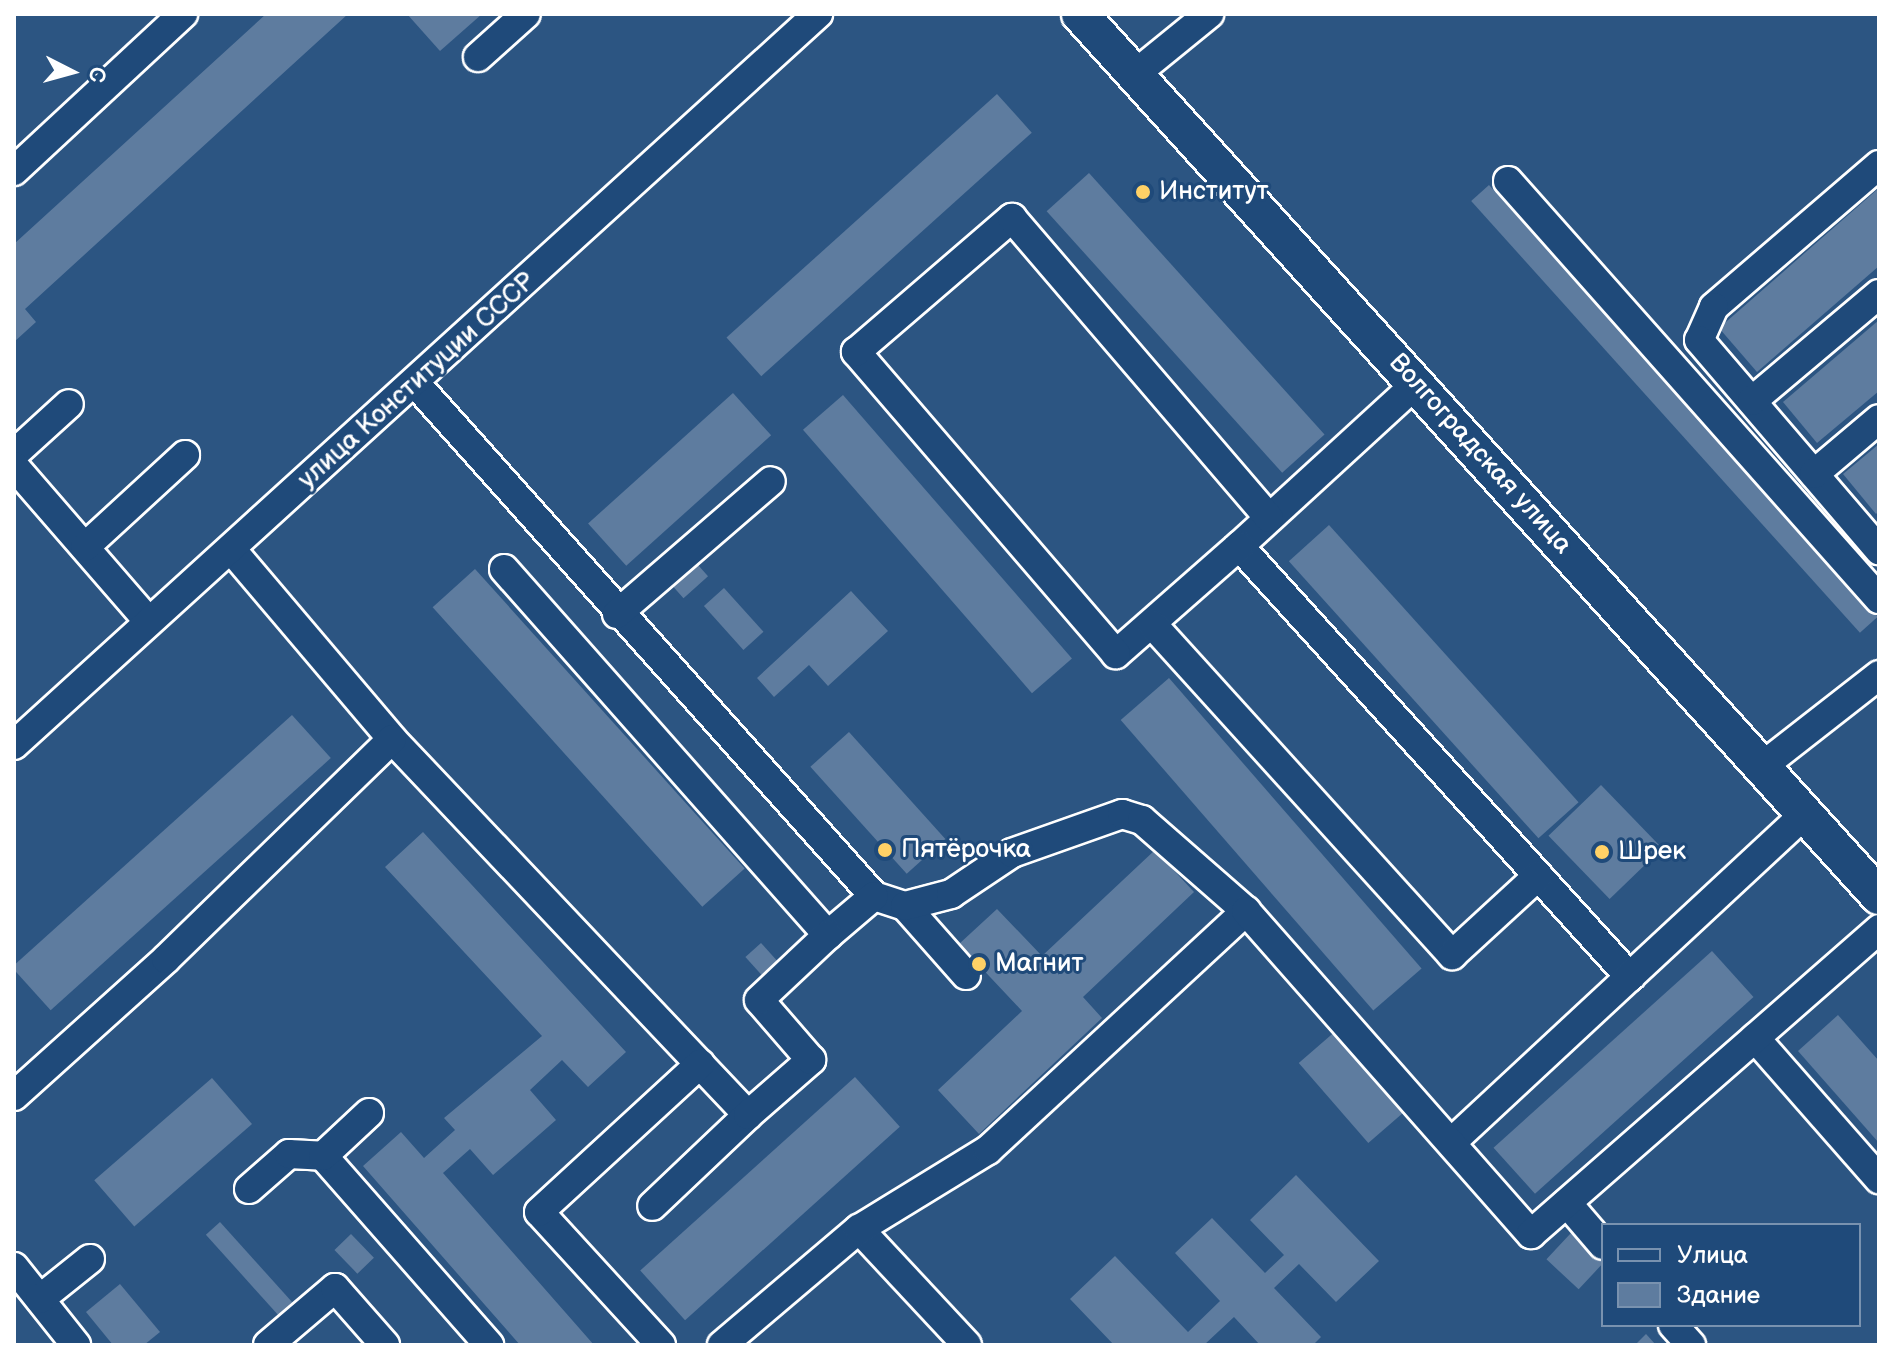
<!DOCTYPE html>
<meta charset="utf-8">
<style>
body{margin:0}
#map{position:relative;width:1893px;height:1359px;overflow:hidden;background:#2c5582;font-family:"Balsamiq Sans",sans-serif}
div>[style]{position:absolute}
.building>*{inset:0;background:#5e7c9f;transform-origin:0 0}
.roads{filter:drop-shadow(2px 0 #fff) drop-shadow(-2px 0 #fff) drop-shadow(0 2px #fff) drop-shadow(0 -2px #fff)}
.minor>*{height:28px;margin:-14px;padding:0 14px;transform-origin:14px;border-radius:14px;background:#1f4a7a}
.major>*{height:36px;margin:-18px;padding:0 18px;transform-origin:18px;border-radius:18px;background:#1f4a7a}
.dots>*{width:22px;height:22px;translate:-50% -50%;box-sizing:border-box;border:4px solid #1f4a7a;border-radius:50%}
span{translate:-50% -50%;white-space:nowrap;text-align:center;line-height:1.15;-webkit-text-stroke:6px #1f4a7a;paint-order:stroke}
.poi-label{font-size:26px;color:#fff}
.left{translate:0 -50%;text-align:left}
.street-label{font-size:26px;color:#fff}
.frame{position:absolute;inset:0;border:16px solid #fff;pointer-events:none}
.legend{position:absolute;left:1601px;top:1223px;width:260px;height:104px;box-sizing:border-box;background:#1f4a7a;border:2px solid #7992af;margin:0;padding:10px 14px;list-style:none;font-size:24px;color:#fff}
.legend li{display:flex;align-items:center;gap:16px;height:40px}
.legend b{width:40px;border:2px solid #7992af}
.north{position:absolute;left:32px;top:32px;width:80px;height:80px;-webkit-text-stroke:6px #1f4a7a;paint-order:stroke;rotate:96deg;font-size:22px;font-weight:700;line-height:32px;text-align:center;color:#fff}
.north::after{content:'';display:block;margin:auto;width:28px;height:36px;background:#fff;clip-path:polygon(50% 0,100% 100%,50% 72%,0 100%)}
</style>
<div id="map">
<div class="building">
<div style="clip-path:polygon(266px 14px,348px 14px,25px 309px,36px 322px,14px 342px,14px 244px)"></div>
<div style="clip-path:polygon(407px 14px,482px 14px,440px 51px)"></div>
<div style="left:997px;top:94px;width:52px;height:364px;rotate:48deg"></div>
<div style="left:1089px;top:173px;width:352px;height:57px;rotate:48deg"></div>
<div style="left:1489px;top:185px;width:581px;height:24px;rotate:48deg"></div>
<div style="clip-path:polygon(1879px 188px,1879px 266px,1757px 372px,1719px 328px)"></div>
<div style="clip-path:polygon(1879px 320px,1879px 391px,1817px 443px,1783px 402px)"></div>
<div style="left:733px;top:393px;width:57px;height:195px;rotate:48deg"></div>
<div style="left:843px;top:395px;width:349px;height:53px;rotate:49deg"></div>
<div style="clip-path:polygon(1879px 444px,1879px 511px,1876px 514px,1843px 474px)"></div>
<div style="left:1329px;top:525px;width:373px;height:54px;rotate:48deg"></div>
<div style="left:698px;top:565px;width:15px;height:33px;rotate:48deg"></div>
<div style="left:475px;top:569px;width:403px;height:57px;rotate:48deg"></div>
<div style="left:724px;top:588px;width:59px;height:27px;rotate:48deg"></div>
<div style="clip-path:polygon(851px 591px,888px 631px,828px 686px,809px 665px,774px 697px,757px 678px)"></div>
<div style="left:1169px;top:678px;width:385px;height:64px;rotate:49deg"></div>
<div style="left:292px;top:715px;width:58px;height:377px;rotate:48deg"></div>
<div style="left:849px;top:732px;width:144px;height:52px;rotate:48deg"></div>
<div style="left:1601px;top:785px;width:88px;height:73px;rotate:46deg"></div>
<div style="clip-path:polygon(423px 832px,626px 1052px,588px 1087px,562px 1060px,530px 1090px,556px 1120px,493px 1175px,470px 1149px,443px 1173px,594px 1345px,520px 1345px,363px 1166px,401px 1132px,424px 1158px,455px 1130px,444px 1118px,542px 1036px,385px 867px)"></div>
<div style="clip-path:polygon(1155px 850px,1194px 892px,1083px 997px,1102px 1018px,979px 1134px,938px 1090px,1022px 1011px,959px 944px,997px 909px,1042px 956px)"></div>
<div style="left:761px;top:943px;width:27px;height:21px;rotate:48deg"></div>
<div style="left:1712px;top:951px;width:62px;height:294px;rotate:48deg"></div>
<div style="clip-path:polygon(1838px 1015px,1879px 1061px,1879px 1143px,1798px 1051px)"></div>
<div style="left:1338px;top:1029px;width:106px;height:52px;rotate:49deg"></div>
<div style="left:855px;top:1077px;width:67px;height:289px;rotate:48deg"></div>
<div style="left:212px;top:1078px;width:61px;height:156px;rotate:49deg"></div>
<div style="clip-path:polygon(1296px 1175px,1379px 1261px,1336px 1302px,1299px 1264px,1274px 1288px,1321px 1337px,1313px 1345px,1260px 1345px,1234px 1317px,1204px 1345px,1114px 1345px,1070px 1299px,1115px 1256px,1188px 1332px,1220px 1301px,1175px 1253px,1212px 1218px,1265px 1273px,1284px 1255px,1250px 1220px)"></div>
<div style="left:220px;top:1222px;width:108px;height:19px;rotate:48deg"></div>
<div style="left:1571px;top:1233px;width:44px;height:36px;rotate:43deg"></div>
<div style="left:351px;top:1234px;width:33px;height:23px;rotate:46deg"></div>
<div style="clip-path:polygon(120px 1284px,160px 1332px,144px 1345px,113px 1345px,86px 1312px)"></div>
<div style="clip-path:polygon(1646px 1334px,1656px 1345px,1635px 1345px)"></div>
</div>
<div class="roads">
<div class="minor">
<div style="left:478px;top:57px;width:64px;rotate:-41.9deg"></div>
<div style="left:1134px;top:75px;width:97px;rotate:-39.1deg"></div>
<div style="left:1879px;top:165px;width:218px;rotate:139.3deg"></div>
<div style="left:1714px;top:307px;width:36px;rotate:114deg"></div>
<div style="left:1699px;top:340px;width:277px;rotate:49.4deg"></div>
<div style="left:14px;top:171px;width:231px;rotate:-42.9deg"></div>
<div style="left:1508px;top:181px;width:559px;rotate:48.41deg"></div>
<div style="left:416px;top:384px;width:687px;rotate:48.19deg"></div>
<div style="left:874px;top:896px;width:33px;rotate:18deg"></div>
<div style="left:905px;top:906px;width:92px;rotate:48.5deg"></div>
<div style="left:1416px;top:384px;width:240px;rotate:137.5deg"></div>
<div style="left:1239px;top:546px;width:582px;rotate:47.79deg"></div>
<div style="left:1752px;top:401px;width:166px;rotate:-40.1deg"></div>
<div style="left:14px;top:454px;width:74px;rotate:-42.3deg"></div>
<div style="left:14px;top:466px;width:206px;rotate:49.1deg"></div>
<div style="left:1814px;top:474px;width:85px;rotate:-40.2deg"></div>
<div style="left:1239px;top:546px;width:164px;rotate:138.7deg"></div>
<div style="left:1116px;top:654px;width:399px;rotate:-130.7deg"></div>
<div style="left:856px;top:352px;width:206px;rotate:-40.7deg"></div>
<div style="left:1012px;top:218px;width:395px;rotate:49.4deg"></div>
<div style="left:85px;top:547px;width:136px;rotate:-42.6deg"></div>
<div style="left:231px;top:549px;width:249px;rotate:49.7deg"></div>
<div style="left:392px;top:739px;width:518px;rotate:46.57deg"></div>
<div style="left:748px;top:1115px;width:132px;rotate:136.5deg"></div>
<div style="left:504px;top:569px;width:489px;rotate:48.5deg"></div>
<div style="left:828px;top:935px;width:60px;rotate:-40.3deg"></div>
<div style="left:617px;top:614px;width:203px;rotate:-40.8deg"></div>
<div style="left:1152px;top:624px;width:447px;rotate:47.8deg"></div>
<div style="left:1452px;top:955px;width:117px;rotate:-42.6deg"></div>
<div style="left:14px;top:745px;width:1087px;rotate:-42.28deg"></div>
<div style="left:1764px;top:765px;width:146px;rotate:-38deg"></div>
<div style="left:905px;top:906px;width:48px;rotate:-14.6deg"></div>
<div style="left:951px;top:894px;width:73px;rotate:-33.9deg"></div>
<div style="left:1012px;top:853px;width:117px;rotate:-19.5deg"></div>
<div style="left:1122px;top:814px;width:21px;rotate:17deg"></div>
<div style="left:1142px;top:820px;width:138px;rotate:41.2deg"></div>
<div style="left:1755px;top:1038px;width:188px;rotate:48.7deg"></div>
<div style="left:14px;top:1096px;width:205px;rotate:-42deg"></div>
<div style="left:166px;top:959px;width:315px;rotate:-44.2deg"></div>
<div style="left:748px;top:1115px;width:84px;rotate:-41.1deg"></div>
<div style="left:811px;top:1060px;width:79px;rotate:-130.9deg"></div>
<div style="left:759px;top:1000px;width:95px;rotate:-43.3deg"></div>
<div style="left:1453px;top:1141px;width:482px;rotate:-42.9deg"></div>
<div style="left:323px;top:1156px;width:252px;rotate:48.7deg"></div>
<div style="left:249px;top:1189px;width:53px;rotate:-41.2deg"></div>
<div style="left:289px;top:1154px;width:34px;rotate:3deg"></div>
<div style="left:323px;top:1156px;width:63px;rotate:-43.1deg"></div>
<div style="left:1567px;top:1203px;width:55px;rotate:49.4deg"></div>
<div style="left:859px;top:1229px;width:158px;rotate:47deg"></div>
<div style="left:14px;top:1267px;width:100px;rotate:51.5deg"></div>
<div style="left:40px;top:1299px;width:64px;rotate:-38.7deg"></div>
<div style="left:1673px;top:1325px;width:27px;rotate:48deg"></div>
<div style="left:268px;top:1345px;width:88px;rotate:-40.4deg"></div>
<div style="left:335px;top:1288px;width:76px;rotate:48.7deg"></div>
<div style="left:661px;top:1345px;width:180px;rotate:-132.5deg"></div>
<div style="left:539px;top:1212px;width:219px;rotate:-42.6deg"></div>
<div style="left:722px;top:1345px;width:180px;rotate:-40.3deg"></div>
<div style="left:859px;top:1229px;width:151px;rotate:-31.5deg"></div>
<div style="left:988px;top:1150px;width:352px;rotate:-42.8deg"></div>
<div style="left:1246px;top:911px;width:431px;rotate:48.6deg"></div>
<div style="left:1531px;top:1234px;width:463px;rotate:-41.2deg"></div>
</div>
<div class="major">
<div style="left:1080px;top:14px;width:1190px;rotate:47.83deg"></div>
</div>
</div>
<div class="dots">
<div style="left:1143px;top:192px;background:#ffd166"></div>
<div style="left:885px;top:850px;background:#ffd166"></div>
<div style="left:1602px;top:852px;background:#ffd166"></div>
<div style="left:979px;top:964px;background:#ffd166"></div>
</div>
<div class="poi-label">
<span class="left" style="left:1159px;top:192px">Институт</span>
<span class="left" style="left:901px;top:850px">Пятёрочка</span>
<span class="left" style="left:1618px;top:852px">Шрек</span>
<span class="left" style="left:995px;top:964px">Магнит</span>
</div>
<div class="street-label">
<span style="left:417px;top:381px;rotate:-42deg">улица Конституции СССР</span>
<span style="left:1480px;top:454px;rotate:48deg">Волгоградская улица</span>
</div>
<div class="frame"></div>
<ul class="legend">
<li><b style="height:10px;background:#1f4a7a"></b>Улица</li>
<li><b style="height:22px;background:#5e7c9f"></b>Здание</li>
</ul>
<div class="north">С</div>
</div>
